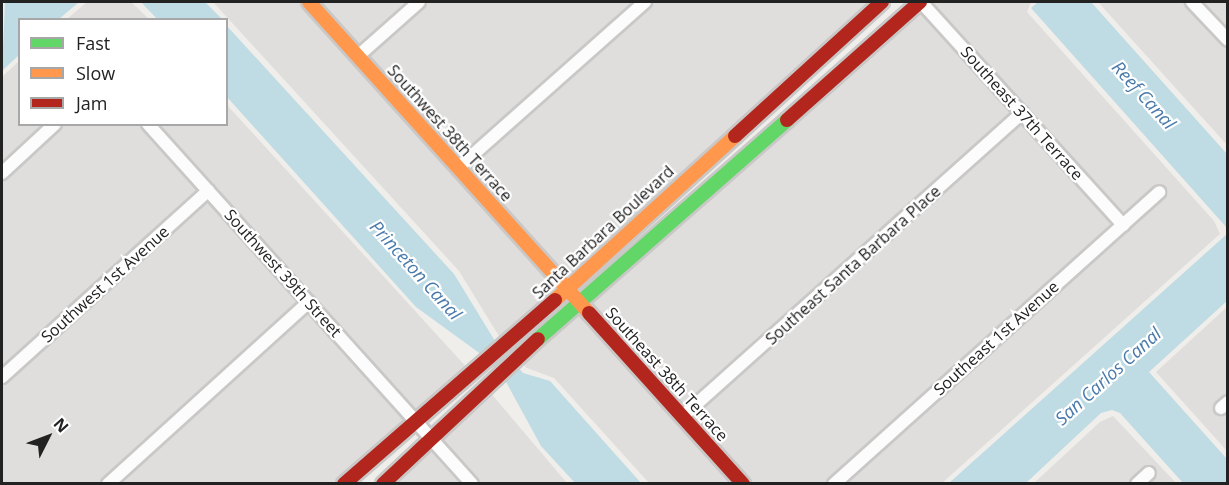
<!DOCTYPE html>
<style>
body{margin:0}
#map{position:relative;width:1229px;height:485px;overflow:hidden;background:#f0eeeb;font-family:"Open Sans",sans-serif}
div>[style]{position:absolute}
.residential>*{inset:0;background:#dfdedc}
.water>*{inset:0;background:#bfdbe3}
.roads{filter:drop-shadow(2px 0 #c9c8c7) drop-shadow(-2px 0 #c9c8c7) drop-shadow(0 2px #c9c8c7) drop-shadow(0 -2px #c9c8c7)}
.street>*{height:12px;margin:-6px;padding:0 6px;transform-origin:6px;border-radius:6px;background:#fdfcfc}
.fast>*{height:14px;margin:-7px;padding:0 7px;transform-origin:7px;border-radius:7px;background:#63d668}
.slow>*{height:14px;margin:-7px;padding:0 7px;transform-origin:7px;border-radius:7px;background:#ff974d}
.jam>*{height:14px;margin:-7px;padding:0 7px;transform-origin:7px;border-radius:7px;background:#b3261e}
span{translate:-50% -50%;white-space:nowrap;text-align:center;line-height:1.15;-webkit-text-stroke:4.5px #fff;paint-order:stroke}
.street-label{font-size:16px;color:#222}
.water-label{font-size:18px;color:#4a7aab;font-style:italic}
.frame{position:absolute;inset:0;border:3px solid #222;pointer-events:none}
.legend{position:absolute;left:18px;top:18px;width:210px;height:108px;box-sizing:border-box;background:#fff;border:2px solid #a7a7a7;margin:0;padding:8px 10px;list-style:none;font-size:18px;color:#222}
.legend li{display:flex;align-items:center;gap:12px;height:30px}
.legend b{width:30px;border:2px solid #a7a7a7}
.north{position:absolute;left:18px;top:407px;width:60px;height:60px;-webkit-text-stroke:4px #fff;paint-order:stroke;rotate:48deg;font-size:16px;font-weight:700;line-height:24px;text-align:center;color:#222}
.north::after{content:'';display:block;margin:auto;width:21px;height:27px;background:#222;clip-path:polygon(50% 0,100% 100%,50% 72%,0 100%)}
</style>
<div id="map">
<div class="residential">
<div style="clip-path:polygon(87px 2px,131px 2px,149px 19px,67px 19px)"></div>
<div style="clip-path:polygon(213px 2px,874px 2px,502px 341px,459px 271px)"></div>
<div style="clip-path:polygon(929px 2px,1031px 2px,1027px 12px,1214px 221px,1220px 234px,942px 483px,649px 483px,554px 378px,527px 368px,521px 362px)"></div>
<div style="clip-path:polygon(1098px 2px,1227px 2px,1227px 145px)"></div>
<div style="clip-path:polygon(19px 61px,20px 124px,226px 124px,227px 105px,469px 370px,336px 483px,2px 483px,2px 77px)"></div>
<div style="clip-path:polygon(1227px 307px,1227px 451px,1156px 372px)"></div>
<div style="clip-path:polygon(489px 391px,567px 483px,391px 484px)"></div>
<div style="clip-path:polygon(1113px 416px,1176px 483px,1033px 484px,1100px 422px)"></div>
</div>
<div class="water">
<div style="clip-path:polygon(5px 2px,79px 2px,59px 19px,20px 20px,19px 55px,2px 71px)"></div>
<div style="clip-path:polygon(141px 2px,205px 2px,222px 19px,157px 19px)"></div>
<div style="clip-path:polygon(1038px 2px,1091px 2px,1227px 154px,1227px 228px,1031px 8px)"></div>
<div style="clip-path:polygon(226px 25px,454px 274px,495px 341px,523px 373px,550px 381px,641px 483px,575px 483px,541px 446px,505px 380px,482px 355px,416px 307px,227px 97px)"></div>
<div style="clip-path:polygon(1227px 234px,1227px 301px,1149px 372px,1227px 459px,1227px 483px,1183px 483px,1120px 413px,1112px 410px,1101px 413px,1026px 483px,949px 483px)"></div>
</div>
<div class="roads">
<div class="street">
<div style="left:921px;top:2px;width:301px;rotate:47.8deg"></div>
<div style="left:1192px;top:2px;width:52px;rotate:46.5deg"></div>
<div style="left:358px;top:56px;width:81px;rotate:-41.5deg"></div>
<div style="left:148px;top:124px;width:484px;rotate:48deg"></div>
<div style="left:459px;top:167px;width:249px;rotate:-41.6deg"></div>
<div style="left:2px;top:173px;width:72px;rotate:-42.8deg"></div>
<div style="left:2px;top:377px;width:278px;rotate:-42.1deg"></div>
<div style="left:1221px;top:408px;width:9px;rotate:-41deg"></div>
<div style="left:683px;top:416px;width:455px;rotate:-41.8deg"></div>
<div style="left:108px;top:484px;width:271px;rotate:-42.2deg"></div>
<div style="left:834px;top:484px;width:437px;rotate:-41.9deg"></div>
<div style="left:1137px;top:484px;width:16px;rotate:-43deg"></div>
</div>
<div class="fast">
<div style="left:538px;top:339px;width:332px;rotate:-41.3deg"></div>
</div>
<div class="slow">
<div style="left:309px;top:2px;width:418px;rotate:48deg"></div>
<div style="left:555px;top:300px;width:244px;rotate:-42.3deg"></div>
</div>
<div class="jam">
<div style="left:787px;top:120px;width:178px;rotate:-41.6deg"></div>
<div style="left:735px;top:136px;width:199px;rotate:-42.4deg"></div>
<div style="left:589px;top:313px;width:230px;rotate:48deg"></div>
<div style="left:344px;top:484px;width:280px;rotate:-41.1deg"></div>
<div style="left:383px;top:484px;width:212px;rotate:-43.1deg"></div>
</div>
</div>
<div class="street-label">
<span style="left:1022px;top:113px;rotate:48deg">Southeast 37th Terrace</span>
<span style="left:450px;top:133px;rotate:48deg">Southwest 38th Terrace</span>
<span style="left:603px;top:232px;rotate:-43deg">Santa Barbara Boulevard</span>
<span style="left:853px;top:265px;rotate:-42deg">Southeast Santa Barbara Place</span>
<span style="left:283px;top:273px;rotate:48deg">Southwest 39th Street</span>
<span style="left:105px;top:284px;rotate:-42deg">Southwest 1st Avenue</span>
<span style="left:996px;top:338px;rotate:-42deg">Southeast 1st Avenue</span>
<span style="left:667px;top:374px;rotate:48deg">Southeast 38th Terrace</span>
</div>
<div class="water-label">
<span style="left:1144px;top:95px;rotate:48deg">Reef Canal</span>
<span style="left:416px;top:270px;rotate:48deg">Princeton Canal</span>
<span style="left:1108px;top:376px;rotate:-42deg">San Carlos Canal</span>
</div>
<div class="frame"></div>
<ul class="legend">
<li><b style="height:8px;background:#63d668"></b>Fast</li>
<li><b style="height:8px;background:#ff974d"></b>Slow</li>
<li><b style="height:8px;background:#b3261e"></b>Jam</li>
</ul>
<div class="north">N</div>
</div>
